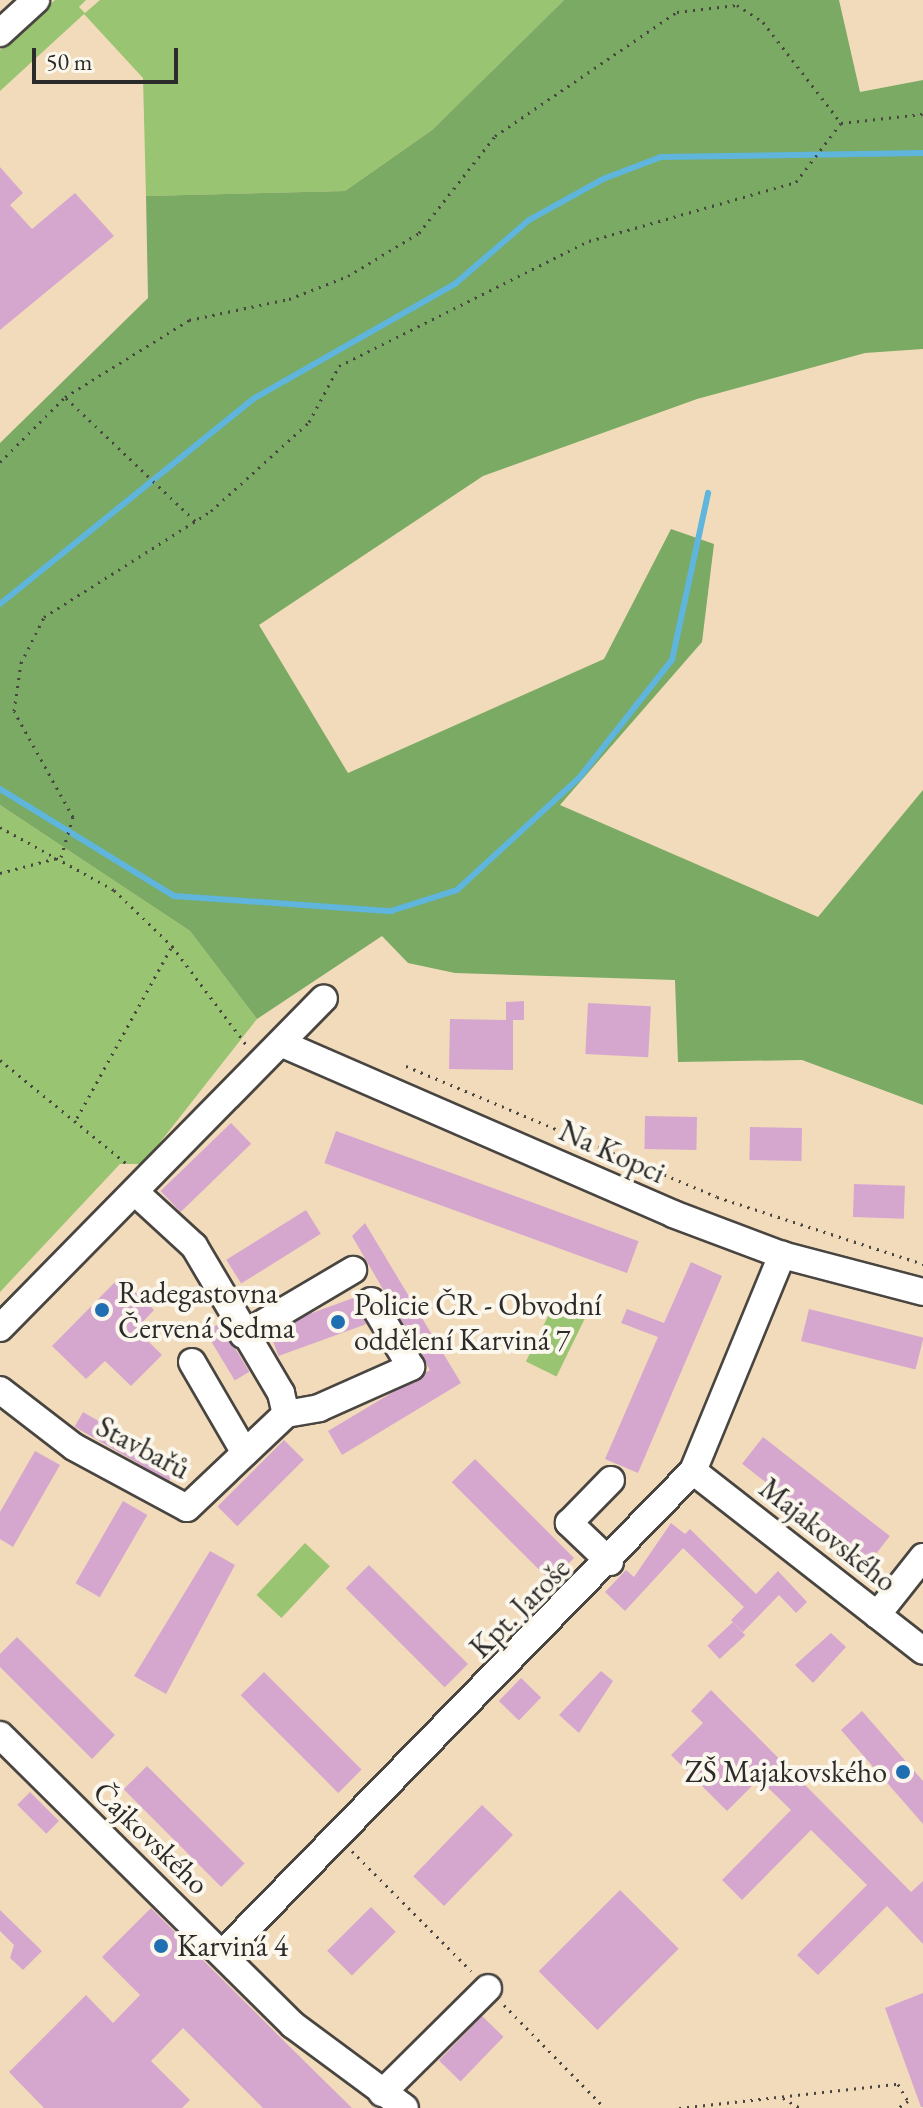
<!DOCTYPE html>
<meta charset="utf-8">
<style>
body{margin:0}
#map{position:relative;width:923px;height:2108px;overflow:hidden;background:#f2dbbb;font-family:"EB Garamond",serif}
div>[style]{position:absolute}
.green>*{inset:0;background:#99c471;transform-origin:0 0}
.forest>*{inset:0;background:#7aaa63}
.stream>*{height:6px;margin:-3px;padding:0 3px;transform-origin:3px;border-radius:3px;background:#5fb5dc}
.building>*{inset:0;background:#d5a7ce;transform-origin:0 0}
.path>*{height:3px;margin-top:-1.5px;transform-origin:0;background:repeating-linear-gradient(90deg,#494541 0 2px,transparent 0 8px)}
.roads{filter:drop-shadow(2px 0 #494541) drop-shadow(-2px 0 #494541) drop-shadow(0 2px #494541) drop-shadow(0 -2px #494541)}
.minor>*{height:26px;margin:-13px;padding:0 13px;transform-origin:13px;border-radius:13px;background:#fff}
.dots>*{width:22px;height:22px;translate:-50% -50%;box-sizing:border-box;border:4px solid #fbf7ec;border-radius:50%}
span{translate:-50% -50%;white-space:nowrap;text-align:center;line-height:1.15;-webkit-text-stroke:8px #fbf7ec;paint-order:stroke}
.street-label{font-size:30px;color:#2b2b2b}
.poi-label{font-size:30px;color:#2b2b2b}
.left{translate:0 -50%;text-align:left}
.right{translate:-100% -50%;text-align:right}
.scale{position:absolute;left:32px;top:48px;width:146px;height:36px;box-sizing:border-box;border:4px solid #2b2b2b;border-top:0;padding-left:10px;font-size:24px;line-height:28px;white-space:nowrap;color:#2b2b2b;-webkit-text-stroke:6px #fbf7ec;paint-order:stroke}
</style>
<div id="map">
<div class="green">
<div style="clip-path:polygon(55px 0,86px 0,79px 7px,85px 13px,100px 0,564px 0,432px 130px,345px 191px,146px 196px,143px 78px,84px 14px,0 91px,0 50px)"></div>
<div style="clip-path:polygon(0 805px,190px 931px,257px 1019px,143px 1164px,120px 1164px,0 1292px)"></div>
<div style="left:554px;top:1304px;width:34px;height:64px;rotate:26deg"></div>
<div style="left:305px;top:1543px;width:34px;height:71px;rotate:43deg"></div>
</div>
<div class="forest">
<div style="clip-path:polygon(564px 0,839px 0,860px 92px,923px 80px,923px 349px,865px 353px,697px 399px,483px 476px,259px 625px,348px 773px,604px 659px,671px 529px,714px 544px,702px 642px,560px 805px,818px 917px,923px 790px,923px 1105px,802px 1060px,678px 1062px,675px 980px,455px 973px,408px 963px,382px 936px,257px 1019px,190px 931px,0 805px,0 443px,148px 298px,146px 196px,345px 191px,432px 130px)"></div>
</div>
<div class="stream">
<div style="left:0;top:604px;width:326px;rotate:-39deg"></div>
<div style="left:253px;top:399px;width:234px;rotate:-29.7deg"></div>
<div style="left:456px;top:283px;width:96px;rotate:-40.8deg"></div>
<div style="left:529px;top:220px;width:85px;rotate:-29deg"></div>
<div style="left:603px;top:179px;width:62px;rotate:-20.8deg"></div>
<div style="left:661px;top:157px;width:262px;rotate:-0.9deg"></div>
<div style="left:0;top:789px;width:204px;rotate:31.6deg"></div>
<div style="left:174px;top:896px;width:218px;rotate:4deg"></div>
<div style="left:391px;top:911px;width:69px;rotate:-17.7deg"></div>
<div style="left:457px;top:890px;width:166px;rotate:-42.6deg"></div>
<div style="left:579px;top:778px;width:150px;rotate:-51.8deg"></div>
<div style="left:672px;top:660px;width:171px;rotate:-77.8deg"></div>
</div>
<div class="building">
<div style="clip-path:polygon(0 167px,23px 193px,10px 205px,32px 229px,75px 193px,114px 236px,0 330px)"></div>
<div style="clip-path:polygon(524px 1001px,524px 1020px,513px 1020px,513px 1070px,449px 1069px,450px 1019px,506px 1020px,506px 1002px)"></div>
<div style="left:588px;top:1003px;width:63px;height:51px;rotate:3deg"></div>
<div style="left:645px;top:1116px;width:52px;height:33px;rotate:1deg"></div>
<div style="left:231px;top:1123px;width:29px;height:98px;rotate:46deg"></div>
<div style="left:750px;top:1127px;width:52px;height:33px;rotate:1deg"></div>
<div style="left:336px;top:1131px;width:322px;height:34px;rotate:20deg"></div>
<div style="left:854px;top:1184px;width:51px;height:33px;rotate:2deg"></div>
<div style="left:306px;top:1210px;width:28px;height:94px;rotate:58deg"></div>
<div style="clip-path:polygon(365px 1223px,461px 1383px,342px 1455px,328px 1431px,430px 1370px,352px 1236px)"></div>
<div style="clip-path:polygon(691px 1262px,722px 1276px,638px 1473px,605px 1459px,658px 1337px,621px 1323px,627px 1309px,664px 1323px)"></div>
<div style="clip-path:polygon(120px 1277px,154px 1310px,136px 1329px,162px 1355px,131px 1386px,105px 1361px,86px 1379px,52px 1346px)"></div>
<div style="left:356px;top:1297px;width:29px;height:93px;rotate:70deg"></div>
<div style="left:809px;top:1309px;width:118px;height:33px;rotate:14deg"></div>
<div style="left:220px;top:1323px;width:57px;height:17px;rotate:59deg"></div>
<div style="left:83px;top:1412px;width:109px;height:17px;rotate:30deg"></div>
<div style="left:763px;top:1437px;width:161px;height:34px;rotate:38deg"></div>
<div style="left:284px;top:1440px;width:28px;height:94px;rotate:45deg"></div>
<div style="clip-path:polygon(35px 1451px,60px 1465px,13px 1547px,0 1539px,0 1512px)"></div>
<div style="left:475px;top:1459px;width:140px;height:33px;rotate:45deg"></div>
<div style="left:123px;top:1501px;width:28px;height:95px;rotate:30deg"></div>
<div style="clip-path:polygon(671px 1523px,685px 1534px,690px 1529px,756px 1594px,778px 1571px,807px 1602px,796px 1613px,779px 1595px,743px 1632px,731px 1620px,744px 1607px,683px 1548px,625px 1611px,605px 1592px,626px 1570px,634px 1577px)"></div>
<div style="clip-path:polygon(210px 1551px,235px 1565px,166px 1694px,134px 1676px)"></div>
<div style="left:369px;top:1565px;width:140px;height:33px;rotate:45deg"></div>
<div style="left:733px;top:1622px;width:18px;height:35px;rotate:47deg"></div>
<div style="clip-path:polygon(831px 1633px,846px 1647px,813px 1683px,795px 1665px)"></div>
<div style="clip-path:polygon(17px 1637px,115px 1735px,92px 1759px,0 1667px,0 1654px)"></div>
<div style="clip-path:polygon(601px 1671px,613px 1681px,579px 1733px,559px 1715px)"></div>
<div style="left:264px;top:1672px;width:138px;height:33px;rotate:45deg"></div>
<div style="left:521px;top:1678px;width:28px;height:32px;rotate:44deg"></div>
<div style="clip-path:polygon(711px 1690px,911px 1892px,923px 1881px,923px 1944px,887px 1906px,818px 1975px,797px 1955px,867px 1885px,811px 1830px,742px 1900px,722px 1880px,791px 1810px,759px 1779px,727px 1811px,671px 1755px,703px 1723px,691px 1711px)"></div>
<div style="clip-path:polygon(862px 1711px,923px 1781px,923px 1824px,841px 1730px)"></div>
<div style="left:147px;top:1766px;width:138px;height:33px;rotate:45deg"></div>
<div style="left:30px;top:1792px;width:41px;height:18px;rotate:45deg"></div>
<div style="left:482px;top:1805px;width:43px;height:99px;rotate:44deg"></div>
<div style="left:620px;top:1890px;width:83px;height:115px;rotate:45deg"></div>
<div style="left:371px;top:1907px;width:35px;height:62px;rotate:45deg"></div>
<div style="clip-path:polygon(151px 1908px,290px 2047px,352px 2108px,263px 2108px,183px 2028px,151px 2061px,190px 2100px,182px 2108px,44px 2108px,9px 2072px,86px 1995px,113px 2023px,140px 1995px,102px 1957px)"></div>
<div style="clip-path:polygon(0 1910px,42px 1951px,23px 1970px,10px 1958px,14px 1945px,0 1931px)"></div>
<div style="clip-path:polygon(923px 1993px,923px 2107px,921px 2107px,885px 2008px)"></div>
<div style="left:482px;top:2016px;width:30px;height:62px;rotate:44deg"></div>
</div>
<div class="path">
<div style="left:66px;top:398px;width:180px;rotate:43.6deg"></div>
<div style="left:0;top:462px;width:92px;rotate:-45deg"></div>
<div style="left:65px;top:397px;width:146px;rotate:-31.8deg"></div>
<div style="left:189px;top:320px;width:102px;rotate:-11.9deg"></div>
<div style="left:289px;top:299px;width:63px;rotate:-21.3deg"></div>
<div style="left:348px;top:276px;width:83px;rotate:-31.2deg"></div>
<div style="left:419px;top:233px;width:123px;rotate:-51.9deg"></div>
<div style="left:495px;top:136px;width:220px;rotate:-34.3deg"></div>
<div style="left:677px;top:12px;width:60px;rotate:-6.7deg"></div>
<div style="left:737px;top:5px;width:31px;rotate:33deg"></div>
<div style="left:763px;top:22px;width:128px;rotate:52.3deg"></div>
<div style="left:0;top:827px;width:130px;rotate:28.9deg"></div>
<div style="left:114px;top:890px;width:81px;rotate:44deg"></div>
<div style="left:172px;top:946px;width:125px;rotate:53.1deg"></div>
<div style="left:0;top:873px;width:63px;rotate:-14.7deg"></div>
<div style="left:61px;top:857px;width:42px;rotate:-73.3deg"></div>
<div style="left:73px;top:817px;width:121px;rotate:-119.1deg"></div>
<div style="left:14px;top:711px;width:49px;rotate:-81.7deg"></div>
<div style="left:21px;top:663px;width:51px;rotate:-63.4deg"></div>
<div style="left:44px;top:617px;width:198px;rotate:-32.4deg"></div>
<div style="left:211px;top:511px;width:132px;rotate:-42.2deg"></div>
<div style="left:309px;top:422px;width:64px;rotate:-61.8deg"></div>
<div style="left:339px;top:366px;width:280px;rotate:-26.6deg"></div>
<div style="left:589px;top:241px;width:215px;rotate:-15.9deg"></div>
<div style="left:796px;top:182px;width:74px;rotate:-52.7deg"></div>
<div style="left:841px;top:123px;width:82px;rotate:-6.3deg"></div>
<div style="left:0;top:1060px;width:164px;rotate:39.3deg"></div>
<div style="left:406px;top:1066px;width:337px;rotate:22.8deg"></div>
<div style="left:717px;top:1197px;width:217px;rotate:18deg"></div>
<div style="left:77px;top:1118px;width:196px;rotate:-61.1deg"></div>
<div style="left:352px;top:1851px;width:169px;rotate:45.2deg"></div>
<div style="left:504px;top:2005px;width:144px;rotate:45.6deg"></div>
<div style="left:783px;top:2098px;width:20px;rotate:30deg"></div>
<div style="left:679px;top:2108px;width:220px;rotate:-6.3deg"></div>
<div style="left:898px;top:2084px;width:20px;rotate:60deg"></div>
<div style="left:908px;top:2101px;width:12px;rotate:145deg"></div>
</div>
<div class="roads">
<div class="minor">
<div style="left:0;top:33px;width:49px;rotate:-42.5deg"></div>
<div style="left:285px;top:1045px;width:423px;rotate:23.5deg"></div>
<div style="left:673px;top:1214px;width:116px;rotate:20.6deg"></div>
<div style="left:782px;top:1255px;width:146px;rotate:14.7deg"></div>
<div style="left:135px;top:1192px;width:80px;rotate:42.5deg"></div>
<div style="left:194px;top:1246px;width:171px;rotate:59.4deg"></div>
<div style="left:281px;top:1393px;width:22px;rotate:77deg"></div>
<div style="left:0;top:1328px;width:462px;rotate:-45.5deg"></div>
<div style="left:243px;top:1335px;width:128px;rotate:-30.6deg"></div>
<div style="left:192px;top:1362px;width:105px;rotate:59.8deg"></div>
<div style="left:0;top:1390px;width:93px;rotate:37.6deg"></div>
<div style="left:74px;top:1447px;width:128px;rotate:28.4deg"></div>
<div style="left:187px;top:1508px;width:137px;rotate:-43.5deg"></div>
<div style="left:286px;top:1414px;width:34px;rotate:-10deg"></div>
<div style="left:319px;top:1408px;width:101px;rotate:-24deg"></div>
<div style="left:411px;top:1367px;width:77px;rotate:-121.2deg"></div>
<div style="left:693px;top:1471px;width:292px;rotate:38deg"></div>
<div style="left:610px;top:1562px;width:57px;rotate:-136.4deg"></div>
<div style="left:569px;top:1523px;width:60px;rotate:-45.7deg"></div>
<div style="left:877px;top:1615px;width:74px;rotate:-51.6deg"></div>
<div style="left:0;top:1735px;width:412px;rotate:44.7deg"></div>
<div style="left:293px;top:2025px;width:139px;rotate:36.5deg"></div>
<div style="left:223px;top:1953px;width:673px;rotate:-45.72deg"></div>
<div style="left:693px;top:1471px;width:234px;rotate:-67.6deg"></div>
<div style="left:382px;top:2093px;width:149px;rotate:-44.7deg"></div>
</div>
</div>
<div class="dots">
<div style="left:102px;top:1310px;background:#1f6fb2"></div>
<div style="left:338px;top:1322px;background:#1f6fb2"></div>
<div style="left:903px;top:1772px;background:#1f6fb2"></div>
<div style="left:161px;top:1946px;background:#1f6fb2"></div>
</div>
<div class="street-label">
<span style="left:612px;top:1152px;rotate:24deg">Na Kopci</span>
<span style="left:143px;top:1448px;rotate:28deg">Stavbařů</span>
<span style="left:828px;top:1535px;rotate:38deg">Majakovského</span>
<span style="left:520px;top:1608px;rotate:-45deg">Kpt. Jaroše</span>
<span style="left:151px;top:1838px;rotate:44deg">Čajkovského</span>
</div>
<div class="poi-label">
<span class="left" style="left:118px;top:1310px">Radegastovna<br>Červená Sedma</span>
<span class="left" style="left:354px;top:1322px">Policie ČR - Obvodní<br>oddělení Karviná 7</span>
<span class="right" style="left:887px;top:1772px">ZŠ Majakovského</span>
<span class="left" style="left:177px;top:1946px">Karviná 4</span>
</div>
<div class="scale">50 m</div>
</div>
